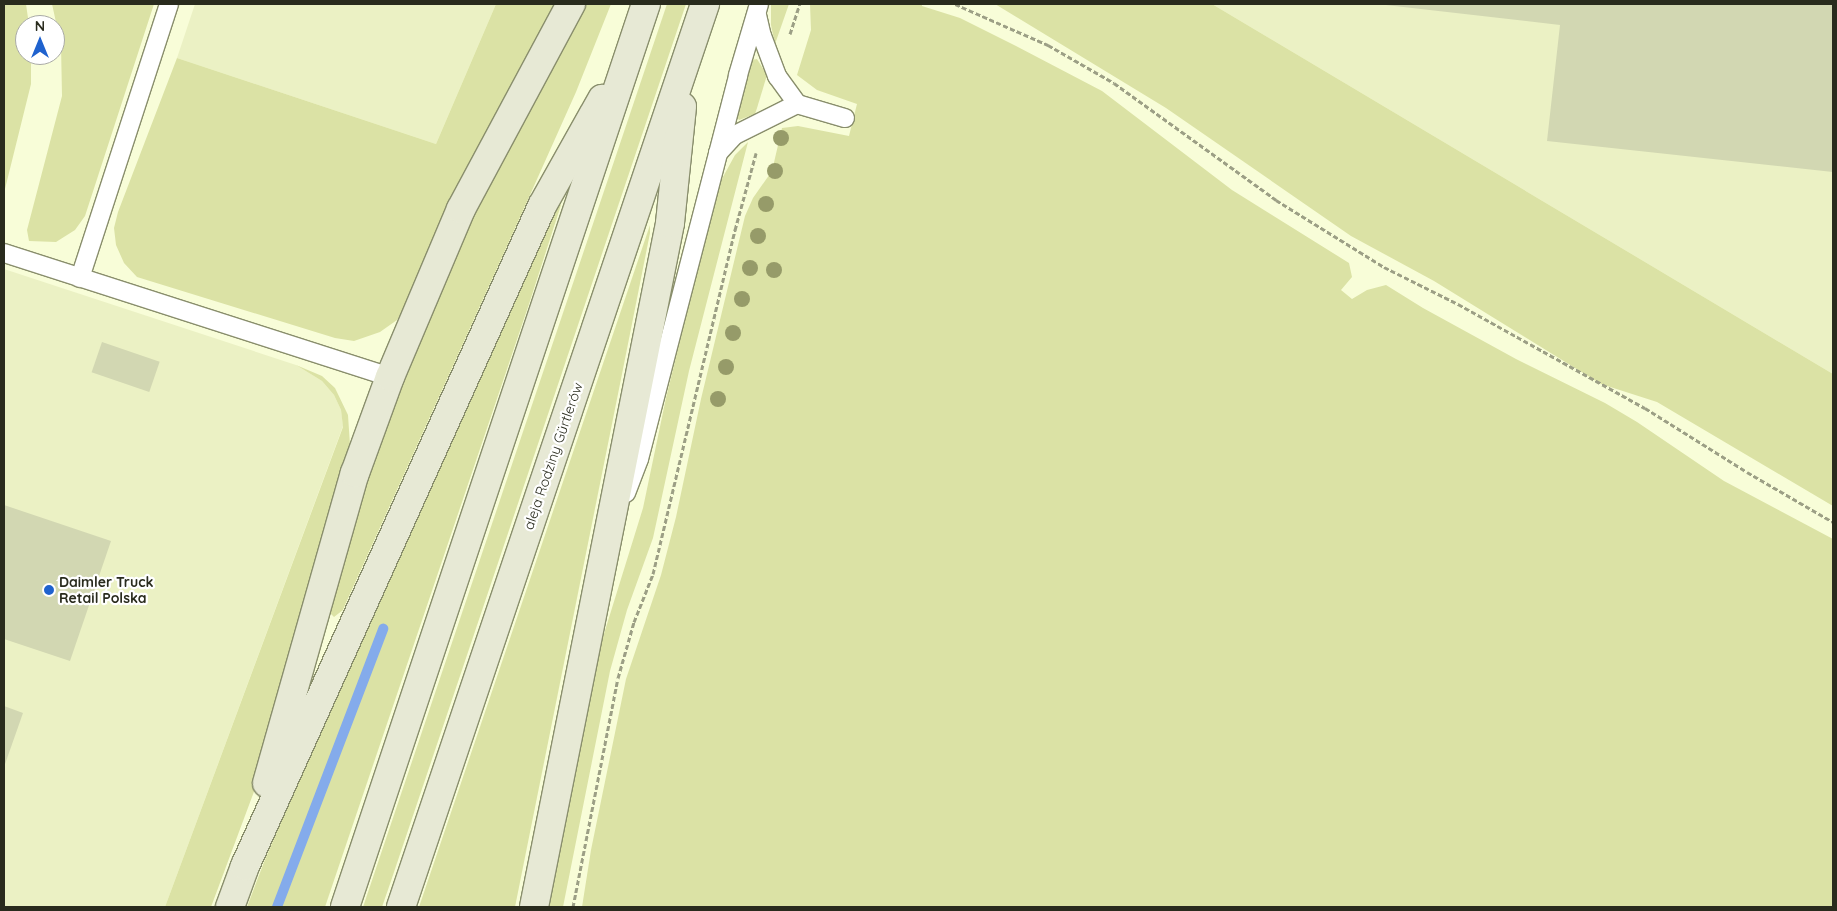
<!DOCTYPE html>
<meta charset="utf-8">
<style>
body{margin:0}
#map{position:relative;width:1837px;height:911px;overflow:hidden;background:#f8fdd8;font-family:Quicksand,sans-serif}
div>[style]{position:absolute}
.built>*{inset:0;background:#ebf1c4}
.green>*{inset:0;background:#dbe2a5}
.stream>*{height:10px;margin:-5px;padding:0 5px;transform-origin:5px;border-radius:5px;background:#84abeb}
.building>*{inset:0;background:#d2d7b2;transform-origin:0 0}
.path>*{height:3px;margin-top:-1.5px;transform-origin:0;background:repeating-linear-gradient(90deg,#9c9f85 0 5px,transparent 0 7.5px)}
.roads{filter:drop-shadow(1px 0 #898e6c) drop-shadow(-1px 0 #898e6c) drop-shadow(0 1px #898e6c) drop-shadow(0 -1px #898e6c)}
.lane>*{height:18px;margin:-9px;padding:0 9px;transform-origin:9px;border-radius:9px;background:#fff}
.secondary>*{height:28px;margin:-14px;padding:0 14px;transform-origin:14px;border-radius:14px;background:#e7e9d5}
.trees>*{width:16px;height:16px;margin:-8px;border-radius:50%;background:#969b69}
.dots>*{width:14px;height:14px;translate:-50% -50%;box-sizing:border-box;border:2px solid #fff;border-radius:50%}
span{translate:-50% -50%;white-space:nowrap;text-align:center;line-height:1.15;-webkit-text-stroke:4.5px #fff;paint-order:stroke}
.street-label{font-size:14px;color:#292b1d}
.poi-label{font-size:14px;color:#292b1d;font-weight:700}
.left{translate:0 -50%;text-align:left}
.frame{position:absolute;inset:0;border:5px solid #292b1d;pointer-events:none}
.north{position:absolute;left:15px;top:15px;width:50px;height:50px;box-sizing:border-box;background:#fff;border:1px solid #a9aaa5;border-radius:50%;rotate:0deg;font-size:14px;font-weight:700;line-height:20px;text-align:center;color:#292b1d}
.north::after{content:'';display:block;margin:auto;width:18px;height:22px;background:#1f62ce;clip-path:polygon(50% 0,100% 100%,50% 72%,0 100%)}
</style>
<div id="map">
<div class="built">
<div style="clip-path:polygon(195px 4px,496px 4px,436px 144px,177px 58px)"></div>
<div style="clip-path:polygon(1212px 4px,1833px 4px,1833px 374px)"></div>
<div style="clip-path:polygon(4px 269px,296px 365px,322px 381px,334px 395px,341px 410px,343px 426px,165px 907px,4px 907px)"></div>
</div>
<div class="green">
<div style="clip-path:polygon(4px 4px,26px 4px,29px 25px,25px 25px,25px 55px,31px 55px,31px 84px,4px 193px)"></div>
<div style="clip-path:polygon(52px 4px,154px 4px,85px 216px,75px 230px,56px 242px,29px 241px,27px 230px,62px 96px,61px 45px)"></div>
<div style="clip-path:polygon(496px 4px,559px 4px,407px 306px,397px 320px,380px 332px,354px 341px,335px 338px,137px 277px,124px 263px,116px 245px,114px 228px,118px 212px,177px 58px,436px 144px)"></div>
<div style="clip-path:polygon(587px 4px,611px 4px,576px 92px,521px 215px,345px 605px,343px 610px,334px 617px,330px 613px,331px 608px,367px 474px,456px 254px,481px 201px)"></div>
<div style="clip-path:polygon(667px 4px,686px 4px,391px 881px,382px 907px,363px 907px)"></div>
<div style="clip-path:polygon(771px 4px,789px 4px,775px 44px,771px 25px)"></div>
<div style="clip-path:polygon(810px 4px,922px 4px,922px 6px,960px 18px,1016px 46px,1102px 91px,1232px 190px,1349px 263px,1352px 277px,1341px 290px,1352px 299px,1367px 290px,1386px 285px,1423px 308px,1516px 359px,1605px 403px,1637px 422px,1724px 481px,1833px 539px,1833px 907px,582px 907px,591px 850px,626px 679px,661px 575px,676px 517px,701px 399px,745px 216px,753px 198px,772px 171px,782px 128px,798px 126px,849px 136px,857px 104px,817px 90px,797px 75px,811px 30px)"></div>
<div style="clip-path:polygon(995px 4px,1212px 4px,1833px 374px,1833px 506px,1657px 402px,1601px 384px,1434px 281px,1351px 236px,1166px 108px)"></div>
<div style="clip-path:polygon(757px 59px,767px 75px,757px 108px,755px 114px,739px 120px,736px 115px,751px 60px)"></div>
<div style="clip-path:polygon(748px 142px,689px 371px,653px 538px,627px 610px,610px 671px,563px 907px,547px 907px,594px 666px,643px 508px,666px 398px,718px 186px,735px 155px)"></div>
<div style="clip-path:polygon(559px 204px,561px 205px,529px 304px,325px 907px,247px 907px,264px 862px,311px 753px)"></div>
<div style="clip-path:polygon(650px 225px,650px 233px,622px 374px,515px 907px,419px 907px)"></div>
<div style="clip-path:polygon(296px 365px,322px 376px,335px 388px,348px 415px,350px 445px,258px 781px,211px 907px,165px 907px,343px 427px,341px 410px,334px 395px,322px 381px)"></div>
</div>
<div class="stream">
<div style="left:277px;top:907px;width:298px;rotate:-69.1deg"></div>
</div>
<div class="building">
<div style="clip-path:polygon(1377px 4px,1833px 4px,1833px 172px,1547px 141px,1560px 25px)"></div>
<div style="left:102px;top:342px;width:61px;height:32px;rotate:19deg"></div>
<div style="clip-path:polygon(4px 505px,111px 541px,70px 661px,4px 639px)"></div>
<div style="clip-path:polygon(4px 706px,23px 713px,4px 767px)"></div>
</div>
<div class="path">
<div style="left:955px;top:4px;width:102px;rotate:23.8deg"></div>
<div style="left:1048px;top:45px;width:76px;rotate:29.9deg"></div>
<div style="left:1114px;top:83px;width:200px;rotate:35.8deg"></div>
<div style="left:1276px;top:200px;width:127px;rotate:31.8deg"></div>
<div style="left:1384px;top:267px;width:83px;rotate:26.6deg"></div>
<div style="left:1458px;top:304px;width:214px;rotate:29.1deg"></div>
<div style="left:1645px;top:408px;width:120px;rotate:32.1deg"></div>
<div style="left:1747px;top:472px;width:99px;rotate:30.2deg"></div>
<div style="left:790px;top:34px;width:32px;rotate:-72deg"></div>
<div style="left:573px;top:907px;width:233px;rotate:-78.9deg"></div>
<div style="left:618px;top:678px;width:58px;rotate:-74.1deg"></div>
<div style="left:634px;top:622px;width:52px;rotate:-68.4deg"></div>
<div style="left:653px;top:574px;width:354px;rotate:-76.6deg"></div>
<div style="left:735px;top:230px;width:80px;rotate:-74.7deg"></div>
</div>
<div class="roads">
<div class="lane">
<div style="left:757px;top:15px;width:22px;rotate:77deg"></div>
<div style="left:762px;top:36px;width:43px;rotate:69.4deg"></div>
<div style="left:777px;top:76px;width:34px;rotate:54deg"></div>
<div style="left:797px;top:104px;width:50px;rotate:16.3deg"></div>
<div style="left:718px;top:153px;width:25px;rotate:-47deg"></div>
<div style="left:735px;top:135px;width:69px;rotate:-26.6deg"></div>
<div style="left:4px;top:253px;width:405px;rotate:17.8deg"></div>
<div style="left:80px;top:278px;width:288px;rotate:-72deg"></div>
<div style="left:626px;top:493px;width:36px;rotate:-69deg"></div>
<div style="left:639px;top:459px;width:397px;rotate:-75.5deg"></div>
<div style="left:738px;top:75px;width:74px;rotate:-73.5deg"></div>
</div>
<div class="secondary">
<div style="left:267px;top:783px;width:322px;rotate:-74.2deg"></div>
<div style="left:355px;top:473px;width:102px;rotate:-70deg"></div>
<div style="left:390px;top:377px;width:182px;rotate:-67.1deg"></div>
<div style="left:461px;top:209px;width:233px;rotate:-61.8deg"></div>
<div style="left:230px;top:907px;width:44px;rotate:-69.9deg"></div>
<div style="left:245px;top:866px;width:724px;rotate:-65.77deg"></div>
<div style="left:542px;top:206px;width:123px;rotate:-60.7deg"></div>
<div style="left:345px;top:907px;width:952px;rotate:-71.57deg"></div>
<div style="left:401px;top:907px;width:953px;rotate:-71.39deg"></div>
<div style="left:534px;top:907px;width:697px;rotate:-78.75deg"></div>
<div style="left:670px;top:223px;width:117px;rotate:-84.1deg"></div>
</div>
</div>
<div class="trees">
<div style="left:781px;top:138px"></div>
<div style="left:775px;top:171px"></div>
<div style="left:766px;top:204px"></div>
<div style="left:758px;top:236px"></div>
<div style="left:750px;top:268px"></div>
<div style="left:774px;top:270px"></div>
<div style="left:742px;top:299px"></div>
<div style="left:733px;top:333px"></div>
<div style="left:726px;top:367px"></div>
<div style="left:718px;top:399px"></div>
</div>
<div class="dots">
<div style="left:49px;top:590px;background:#1f62ce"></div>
</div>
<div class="street-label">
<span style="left:553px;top:456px;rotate:-71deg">aleja Rodziny Gürtlerów</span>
</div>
<div class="poi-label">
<span class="left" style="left:59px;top:590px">Daimler Truck<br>Retail Polska</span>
</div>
<div class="frame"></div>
<div class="north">N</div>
</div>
